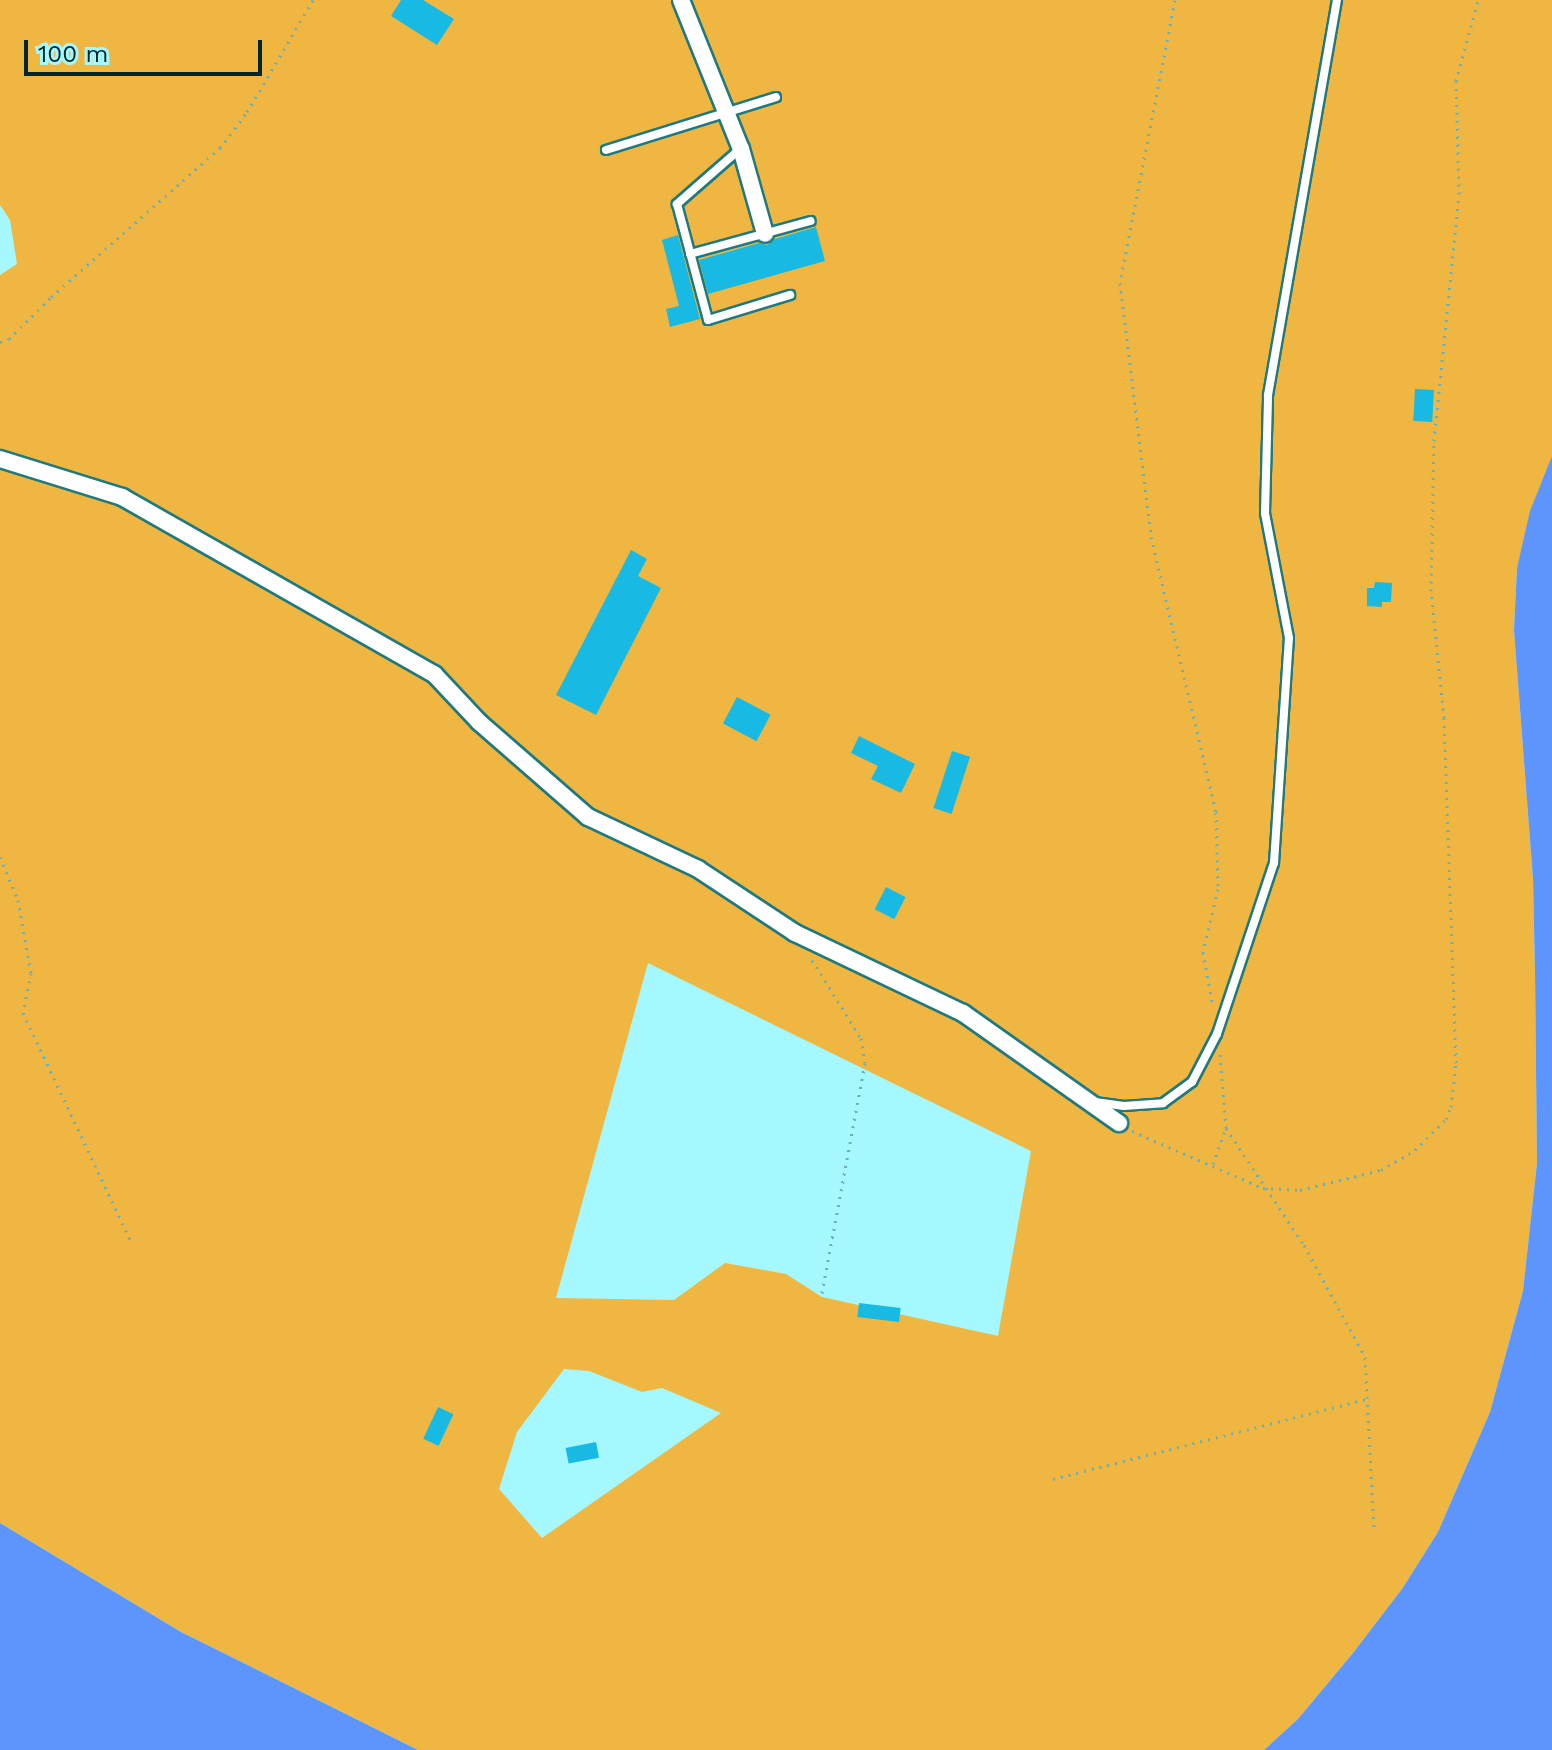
<!DOCTYPE html>
<style>
body{margin:0}
#map{position:relative;width:1552px;height:1750px;overflow:hidden;background:#a5f8ff;font-family:"Work Sans",sans-serif}
div>[style]{position:absolute}
.green>*{inset:0;background:#efb741}
.water>*{inset:0;background:#5e95fd}
.building>*{inset:0;background:#18bae3;transform-origin:0 0}
.path>*{height:3px;margin-top:-1.5px;transform-origin:0;background:repeating-linear-gradient(90deg,#6cafb4 0 2px,transparent 0 8px)}
.roads{filter:drop-shadow(2px 0 #1f797f) drop-shadow(-2px 0 #1f797f) drop-shadow(0 2px #1f797f) drop-shadow(0 -2px #1f797f)}
.service>*{height:8px;margin:-4px;padding:0 4px;transform-origin:4px;border-radius:4px;background:#fff}
.minor>*{height:16px;margin:-8px;padding:0 8px;transform-origin:8px;border-radius:8px;background:#fff}
span{translate:-50% -50%;white-space:nowrap;text-align:center;line-height:1.15;-webkit-text-stroke:7px #a5f8ff;paint-order:stroke}
.scale{position:absolute;left:24px;top:40px;width:238px;height:36px;box-sizing:border-box;border:4px solid #022629;border-top:0;padding-left:10px;font-size:24px;line-height:28px;white-space:nowrap;color:#022629;-webkit-text-stroke:6px #a5f8ff;paint-order:stroke}
</style>
<div id="map">
<div class="green">
<div style="clip-path:polygon(evenodd,0 0,1552px 0,1552px 456px,1517px 568px,1514px 629px,1533px 879px,1535px 972px,1537px 1163px,1523px 1291px,1490px 1412px,1438px 1532px,1402px 1589px,1353px 1653px,1298px 1719px,1264px 1750px,418px 1750px,181px 1632px,0 1523px,0 275px,17px 264px,10px 220px,0 205px,0 0,648px 963px,1031px 1151px,998px 1336px,822px 1297px,786px 1274px,725px 1263px,674px 1300px,556px 1298px,648px 963px,0 0,564px 1369px,589px 1371px,642px 1392px,662px 1388px,721px 1413px,542px 1538px,499px 1489px,517px 1432px,564px 1369px)"></div>
</div>
<div class="water">
<div style="clip-path:polygon(1552px 456px,1552px 1750px,1264px 1750px,1298px 1719px,1353px 1653px,1402px 1589px,1438px 1532px,1490px 1412px,1523px 1291px,1537px 1163px,1535px 972px,1533px 879px,1514px 630px,1517px 568px,1530px 511px)"></div>
<div style="clip-path:polygon(0 1523px,181px 1632px,418px 1750px,0 1750px)"></div>
</div>
<div class="building">
<div style="clip-path:polygon(401px 0,423px 0,454px 19px,437px 45px,391px 16px)"></div>
<div style="clip-path:polygon(816px 227px,825px 261px,708px 294px,699px 260px,759px 243px,767px 245px,775px 239px)"></div>
<div style="clip-path:polygon(678px 235px,700px 319px,670px 327px,666px 309px,679px 306px,662px 240px)"></div>
<div style="left:1415px;top:389px;width:19px;height:32px;rotate:3deg"></div>
<div style="clip-path:polygon(631px 550px,647px 559px,638px 576px,661px 588px,596px 715px,556px 695px)"></div>
<div style="clip-path:polygon(1375px 582px,1392px 583px,1391px 602px,1382px 602px,1382px 607px,1367px 606px,1367px 588px,1374px 588px)"></div>
<div style="left:737px;top:697px;width:38px;height:30px;rotate:28deg"></div>
<div style="clip-path:polygon(859px 736px,915px 764px,901px 793px,871px 779px,878px 766px,851px 753px)"></div>
<div style="left:952px;top:751px;width:19px;height:60px;rotate:18deg"></div>
<div style="left:886px;top:887px;width:22px;height:25px;rotate:27deg"></div>
<div style="left:859px;top:1303px;width:42px;height:14px;rotate:7deg"></div>
<div style="left:438px;top:1407px;width:17px;height:35px;rotate:25deg"></div>
<div style="left:596px;top:1442px;width:16px;height:31px;rotate:79deg"></div>
</div>
<div class="path">
<div style="left:1175px;top:0;width:288px;rotate:101deg"></div>
<div style="left:1120px;top:283px;width:256px;rotate:83deg"></div>
<div style="left:1151px;top:537px;width:283px;rotate:76.7deg"></div>
<div style="left:1216px;top:812px;width:77px;rotate:88.5deg"></div>
<div style="left:1218px;top:889px;width:65px;rotate:103.4deg"></div>
<div style="left:1203px;top:952px;width:56px;rotate:79.7deg"></div>
<div style="left:0;top:342px;width:9px;rotate:-18deg"></div>
<div style="left:9px;top:339px;width:59px;rotate:-45deg"></div>
<div style="left:51px;top:297px;width:225px;rotate:-41.4deg"></div>
<div style="left:220px;top:148px;width:45px;rotate:-53.1deg"></div>
<div style="left:247px;top:112px;width:130px;rotate:-59.5deg"></div>
<div style="left:0;top:857px;width:47px;rotate:67.3deg"></div>
<div style="left:18px;top:900px;width:74px;rotate:79.9deg"></div>
<div style="left:31px;top:973px;width:41px;rotate:101.3deg"></div>
<div style="left:23px;top:1013px;width:255px;rotate:64.7deg"></div>
<div style="left:812px;top:960px;width:92px;rotate:57.9deg"></div>
<div style="left:861px;top:1038px;width:25px;rotate:81deg"></div>
<div style="left:865px;top:1063px;width:238px;rotate:100.6deg"></div>
<div style="left:1226px;top:1128px;width:141px;rotate:56.3deg"></div>
<div style="left:1304px;top:1245px;width:128px;rotate:61.4deg"></div>
<div style="left:1365px;top:1357px;width:172px;rotate:87deg"></div>
<div style="left:1132px;top:1131px;width:143px;rotate:23.5deg"></div>
<div style="left:1263px;top:1188px;width:37px;rotate:3deg"></div>
<div style="left:1300px;top:1190px;width:83px;rotate:-13.9deg"></div>
<div style="left:1381px;top:1170px;width:39px;rotate:-30deg"></div>
<div style="left:1415px;top:1150px;width:44px;rotate:-45deg"></div>
<div style="left:1446px;top:1119px;width:13px;rotate:-67deg"></div>
<div style="left:1451px;top:1107px;width:44px;rotate:-83.5deg"></div>
<div style="left:1456px;top:1063px;width:345px;rotate:-92deg"></div>
<div style="left:1444px;top:718px;width:128px;rotate:-95.8deg"></div>
<div style="left:1431px;top:591px;width:150px;rotate:-88.9deg"></div>
<div style="left:1434px;top:441px;width:248px;rotate:-84.2deg"></div>
<div style="left:1459px;top:194px;width:113px;rotate:-91.5deg"></div>
<div style="left:1456px;top:81px;width:84px;rotate:-74.8deg"></div>
<div style="left:1213px;top:1164px;width:38px;rotate:-70deg"></div>
<div style="left:1226px;top:1128px;width:74px;rotate:-94.6deg"></div>
<div style="left:1053px;top:1479px;width:325px;rotate:-14.3deg"></div>
</div>
<div class="roads">
<div class="service">
<div style="left:740px;top:149px;width:84px;rotate:138.9deg"></div>
<div style="left:677px;top:204px;width:120px;rotate:75deg"></div>
<div style="left:708px;top:320px;width:86px;rotate:-17deg"></div>
<div style="left:606px;top:150px;width:178px;rotate:-17.3deg"></div>
<div style="left:690px;top:254px;width:125px;rotate:-15.3deg"></div>
<div style="left:1095px;top:1102px;width:29px;rotate:8deg"></div>
<div style="left:1124px;top:1106px;width:39px;rotate:-4deg"></div>
<div style="left:1163px;top:1103px;width:36px;rotate:-36deg"></div>
<div style="left:1192px;top:1082px;width:54px;rotate:-62.5deg"></div>
<div style="left:1217px;top:1034px;width:180px;rotate:-71.6deg"></div>
<div style="left:1274px;top:863px;width:225px;rotate:-86.2deg"></div>
<div style="left:1289px;top:638px;width:127px;rotate:-100.9deg"></div>
<div style="left:1265px;top:513px;width:118px;rotate:-88.5deg"></div>
<div style="left:1268px;top:395px;width:401px;rotate:-80.1deg"></div>
</div>
<div class="minor">
<div style="left:681px;top:0;width:161px;rotate:68.1deg"></div>
<div style="left:741px;top:149px;width:88px;rotate:74.2deg"></div>
<div style="left:0;top:459px;width:128px;rotate:17.3deg"></div>
<div style="left:122px;top:497px;width:359px;rotate:29.6deg"></div>
<div style="left:434px;top:674px;width:66px;rotate:46.8deg"></div>
<div style="left:479px;top:722px;width:145px;rotate:41.1deg"></div>
<div style="left:588px;top:817px;width:122px;rotate:25.3deg"></div>
<div style="left:698px;top:869px;width:116px;rotate:33.4deg"></div>
<div style="left:795px;top:933px;width:186px;rotate:25.5deg"></div>
<div style="left:963px;top:1013px;width:191px;rotate:35.2deg"></div>
</div>
</div>
<div class="scale">100 m</div>
</div>
